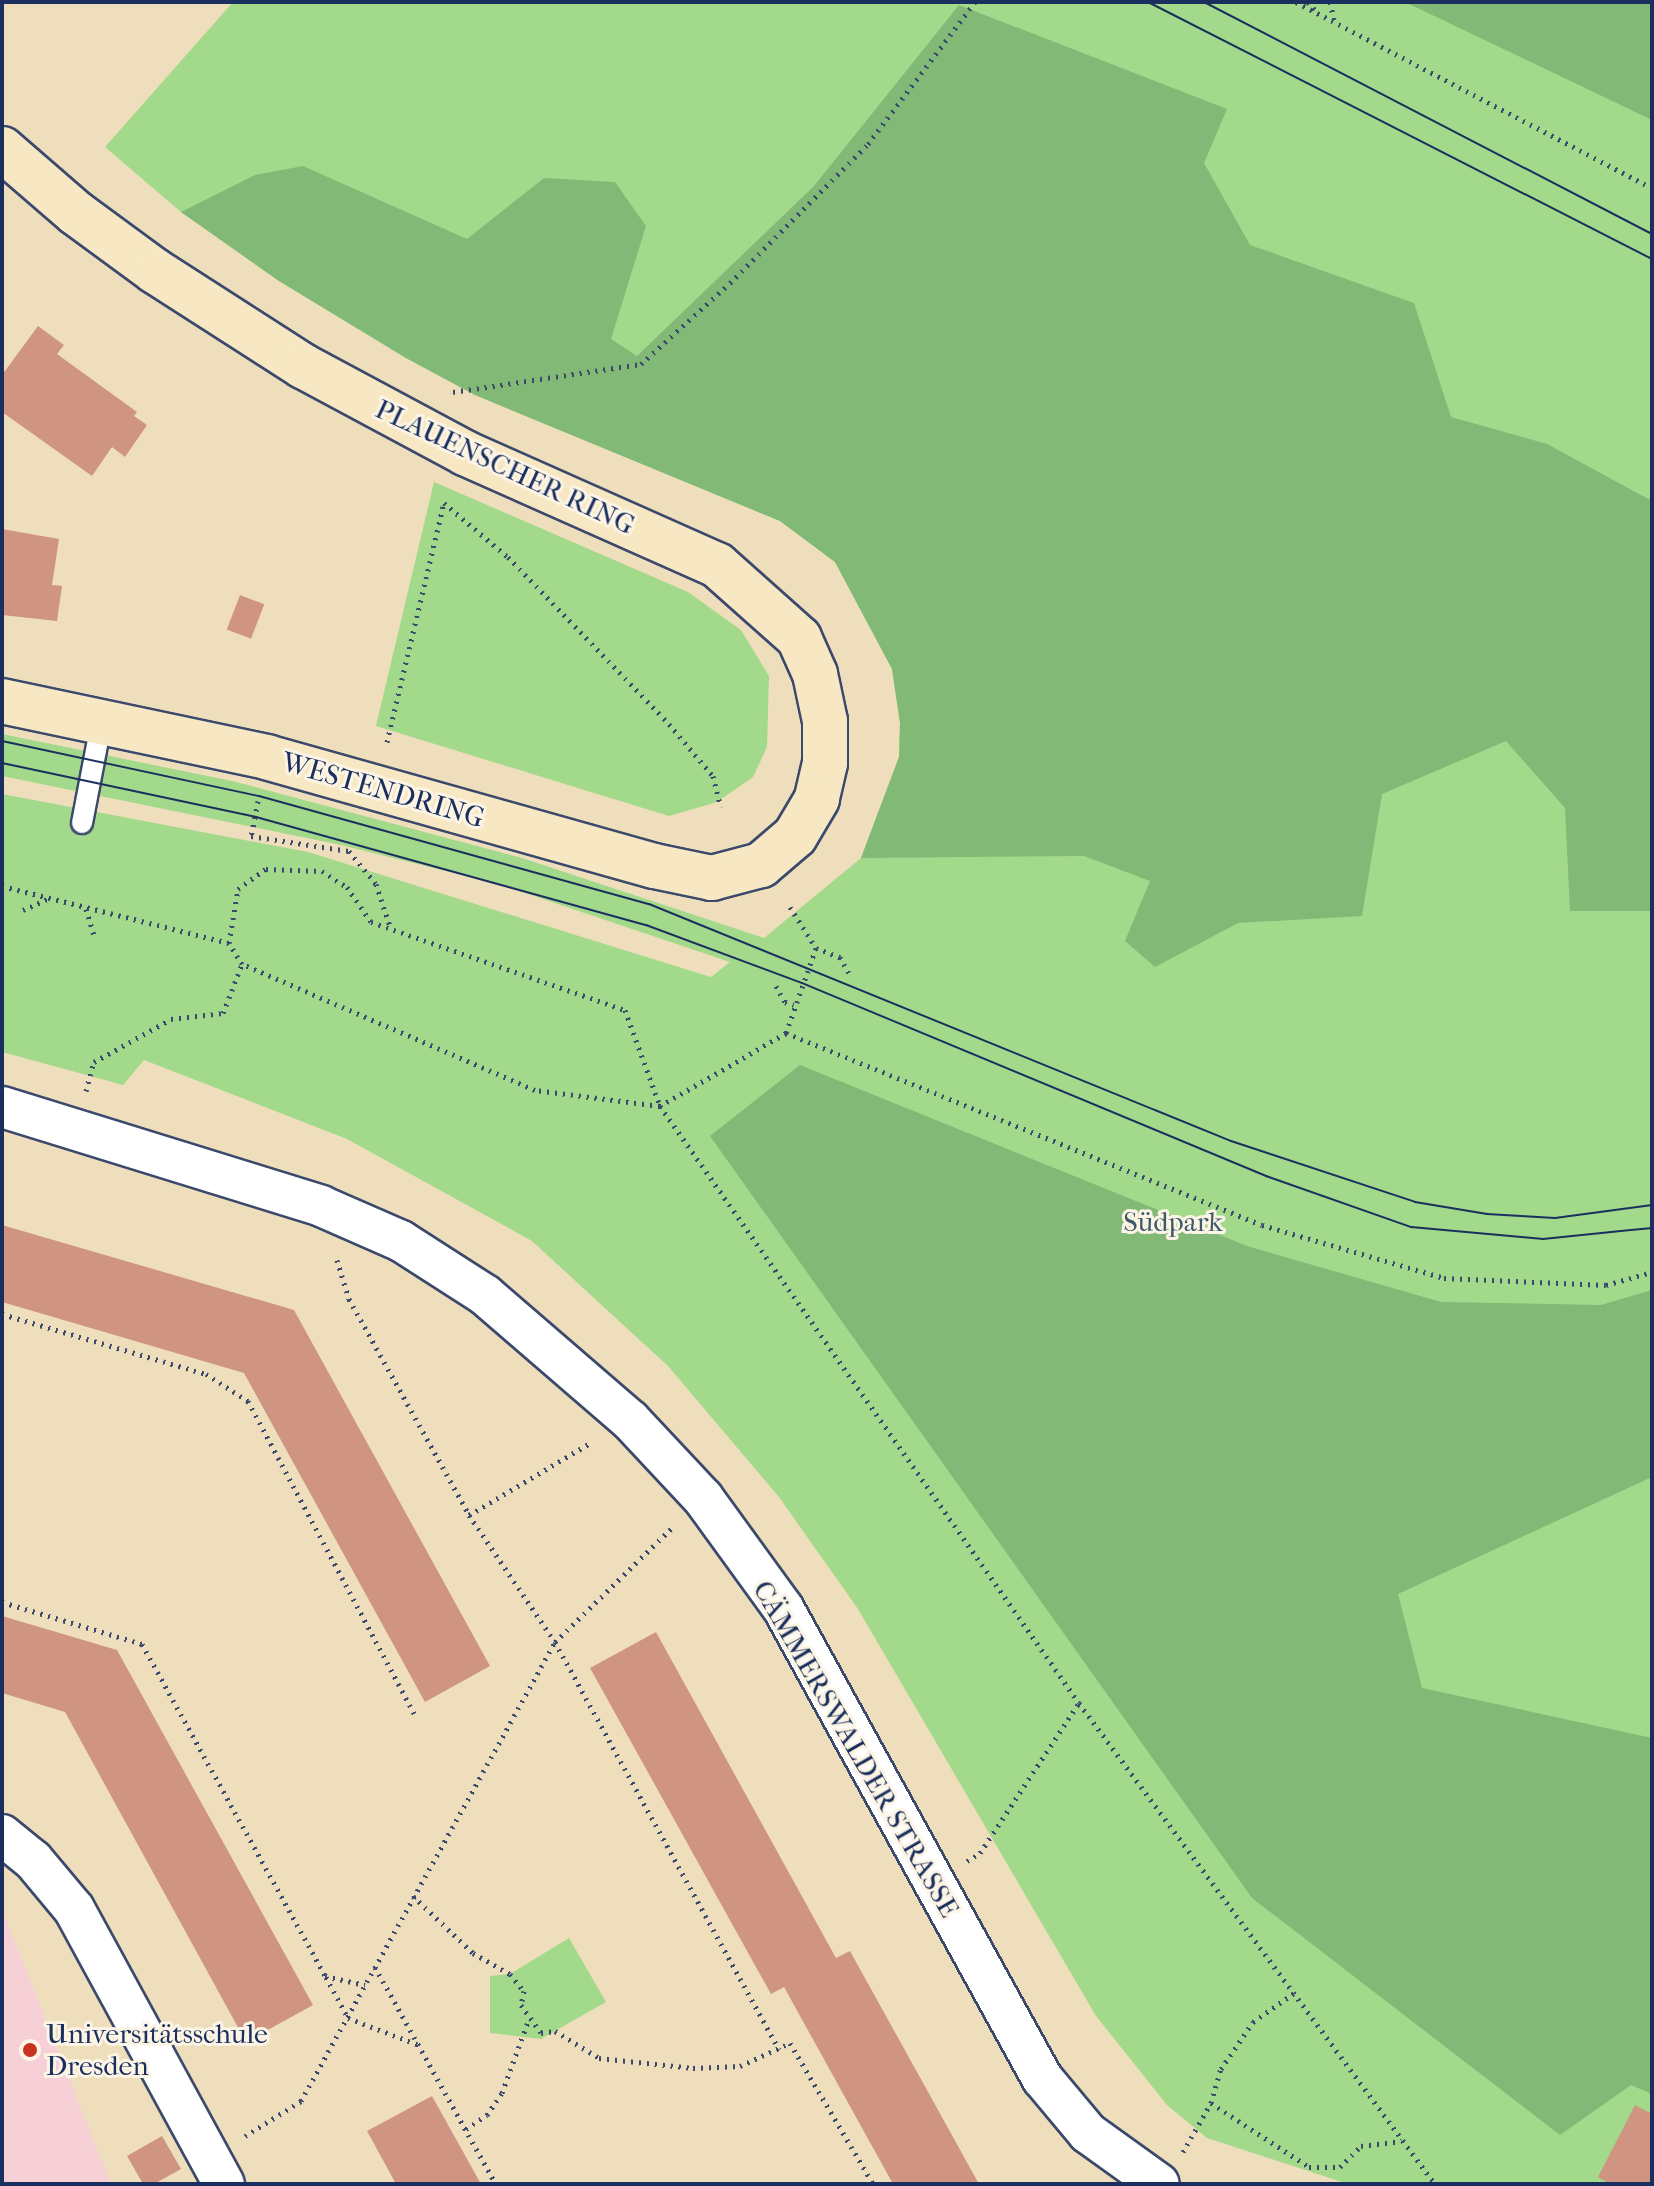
<!DOCTYPE html>
<meta charset="utf-8">
<style>
body{margin:0}
#map{position:relative;width:1654px;height:2186px;overflow:hidden;background:#efdebc;font-family:"IM FELL French Canon",serif}
div>[style]{position:absolute}
.built>*{inset:0;background:#f6cfd7}
.green>*{inset:0;background:#a3d98a}
.forest>*{inset:0;background:#82b976}
.building>*{inset:0;background:#cf9582;transform-origin:0 0}
.path>*{height:5px;margin-top:-2.5px;transform-origin:0;background:repeating-linear-gradient(90deg,#3b496c 0 2px,transparent 0 8px)}
.roads{filter:drop-shadow(2px 0 #3b496c) drop-shadow(-2px 0 #3b496c) drop-shadow(0 2px #3b496c) drop-shadow(0 -2px #3b496c)}
.lane>*{height:20px;margin:-10px;padding:0 10px;transform-origin:10px;border-radius:10px;background:#fff}
.street>*{height:40px;margin:-20px;padding:0 20px;transform-origin:20px;border-radius:20px;background:#fff}
.secondary>*{height:44px;margin:-22px;padding:0 22px;transform-origin:22px;border-radius:22px;background:#f7e8c3}
.tram>*{height:2px;margin:-1px;padding:0 1px;transform-origin:1px;border-radius:1px;background:#1b2f5e}
.dots>*{width:22px;height:22px;translate:-50% -50%;box-sizing:border-box;border:4px solid #fcf5e5;border-radius:50%}
span{translate:-50% -50%;white-space:nowrap;text-align:center;line-height:1.15;-webkit-text-stroke:6px #fcf5e5;paint-order:stroke}
.street-label{font-size:28px;color:#1b2f5e}
.park-label{font-size:28px;color:#3d5a69}
.poi-label{font-size:28px;color:#1b2f5e}
.left{translate:0 -50%;text-align:left}
.frame{position:absolute;inset:0;border:4px solid #1b2f5e;pointer-events:none}
</style>
<div id="map">
<div class="built">
<div style="clip-path:polygon(2px 1914px,4px 1915px,111px 2184px,2px 2184px)"></div>
</div>
<div class="green">
<div style="clip-path:polygon(233px 2px,1652px 2px,1652px 2184px,1348px 2184px,1207px 2138px,1167px 2105px,1096px 2016px,858px 1609px,779px 1497px,668px 1366px,532px 1241px,347px 1139px,144px 1060px,123px 1085px,2px 1052px,2px 794px,308px 852px,711px 977px,730px 962px,498px 884px,341px 845px,2px 776px,2px 734px,232px 781px,522px 858px,764px 938px,861px 858px,899px 757px,900px 723px,892px 669px,835px 562px,780px 521px,475px 395px,406px 358px,279px 281px,181px 212px,105px 147px)"></div>
<div style="clip-path:polygon(434px 482px,688px 592px,741px 630px,769px 676px,767px 747px,753px 777px,717px 802px,669px 816px,376px 726px)"></div>
<div style="clip-path:polygon(569px 1938px,606px 2002px,541px 2039px,490px 2033px,490px 1976px,510px 1974px)"></div>
</div>
<div class="forest">
<div style="clip-path:polygon(1405px 2px,1652px 2px,1652px 120px)"></div>
<div style="clip-path:polygon(959px 5px,1227px 109px,1204px 163px,1250px 245px,1414px 303px,1451px 417px,1547px 444px,1652px 501px,1652px 911px,1570px 911px,1565px 808px,1506px 741px,1382px 794px,1362px 916px,1238px 923px,1155px 967px,1125px 941px,1150px 881px,1084px 856px,861px 858px,899px 757px,900px 723px,892px 669px,835px 562px,780px 521px,475px 395px,406px 358px,279px 281px,181px 212px,255px 175px,303px 166px,467px 239px,544px 178px,615px 182px,646px 226px,611px 339px,637px 356px,814px 186px)"></div>
<div style="clip-path:polygon(800px 1065px,1247px 1246px,1441px 1302px,1601px 1305px,1652px 1290px,1652px 1477px,1398px 1594px,1422px 1688px,1652px 1738px,1652px 2094px,1631px 2085px,1560px 2135px,1252px 1898px,710px 1136px)"></div>
</div>
<div class="building">
<div style="clip-path:polygon(38px 326px,64px 345px,57px 354px,137px 412px,134px 416px,147px 425px,125px 457px,112px 447px,92px 476px,2px 412px,2px 375px)"></div>
<div style="clip-path:polygon(2px 529px,59px 539px,52px 585px,62px 586px,57px 621px,2px 615px)"></div>
<div style="left:240px;top:595px;width:26px;height:37px;rotate:21deg"></div>
<div style="clip-path:polygon(2px 1225px,294px 1310px,490px 1666px,425px 1702px,244px 1373px,2px 1302px)"></div>
<div style="clip-path:polygon(2px 1616px,117px 1650px,313px 2005px,246px 2042px,65px 1712px,2px 1693px)"></div>
<div style="clip-path:polygon(656px 1632px,836px 1958px,850px 1951px,979px 2184px,893px 2184px,784px 1987px,771px 1994px,590px 1668px)"></div>
<div style="clip-path:polygon(432px 2096px,481px 2184px,396px 2184px,367px 2131px)"></div>
<div style="clip-path:polygon(1635px 2105px,1652px 2114px,1652px 2184px,1610px 2184px,1598px 2177px)"></div>
<div style="clip-path:polygon(162px 2136px,181px 2169px,154px 2184px,143px 2184px,127px 2156px)"></div>
</div>
<div class="path">
<div style="left:1296px;top:2px;width:402px;rotate:27.6deg"></div>
<div style="left:1308px;top:2px;width:12px;rotate:48deg"></div>
<div style="left:1330px;top:2px;width:18px;rotate:77deg"></div>
<div style="left:453px;top:392px;width:190px;rotate:-8.5deg"></div>
<div style="left:641px;top:364px;width:120px;rotate:-42.3deg"></div>
<div style="left:730px;top:283px;width:196px;rotate:-45.2deg"></div>
<div style="left:868px;top:144px;width:178px;rotate:-53deg"></div>
<div style="left:387px;top:742px;width:246px;rotate:-76.6deg"></div>
<div style="left:444px;top:503px;width:84px;rotate:40.2deg"></div>
<div style="left:508px;top:557px;width:232px;rotate:46deg"></div>
<div style="left:669px;top:724px;width:68px;rotate:49.8deg"></div>
<div style="left:713px;top:776px;width:32px;rotate:76deg"></div>
<div style="left:258px;top:801px;width:36px;rotate:101deg"></div>
<div style="left:251px;top:836px;width:99px;rotate:8.7deg"></div>
<div style="left:349px;top:851px;width:43px;rotate:50.7deg"></div>
<div style="left:376px;top:884px;width:47px;rotate:71.6deg"></div>
<div style="left:2px;top:886px;width:234px;rotate:14.1deg"></div>
<div style="left:790px;top:907px;width:49px;rotate:57.6deg"></div>
<div style="left:816px;top:948px;width:26px;rotate:21deg"></div>
<div style="left:840px;top:957px;width:18px;rotate:61deg"></div>
<div style="left:86px;top:909px;width:28px;rotate:73deg"></div>
<div style="left:23px;top:910px;width:30px;rotate:-24deg"></div>
<div style="left:816px;top:948px;width:90px;rotate:109.4deg"></div>
<div style="left:786px;top:1033px;width:146px;rotate:149.9deg"></div>
<div style="left:660px;top:1106px;width:126px;rotate:-172.7deg"></div>
<div style="left:535px;top:1090px;width:319px;rotate:-156.7deg"></div>
<div style="left:242px;top:964px;width:25px;rotate:-122deg"></div>
<div style="left:229px;top:943px;width:55px;rotate:-80.5deg"></div>
<div style="left:238px;top:889px;width:34px;rotate:-36deg"></div>
<div style="left:266px;top:869px;width:56px;rotate:2deg"></div>
<div style="left:322px;top:871px;width:30px;rotate:33deg"></div>
<div style="left:347px;top:887px;width:42px;rotate:55.6deg"></div>
<div style="left:371px;top:922px;width:269px;rotate:19.1deg"></div>
<div style="left:625px;top:1010px;width:102px;rotate:70deg"></div>
<div style="left:660px;top:1106px;width:729px;rotate:54.94deg"></div>
<div style="left:1079px;top:1703px;width:598px;rotate:53.49deg"></div>
<div style="left:776px;top:986px;width:18px;rotate:61deg"></div>
<div style="left:785px;top:1002px;width:9px;rotate:18deg"></div>
<div style="left:786px;top:1033px;width:513px;rotate:21.97deg"></div>
<div style="left:1262px;top:1225px;width:190px;rotate:16.2deg"></div>
<div style="left:1444px;top:1278px;width:162px;rotate:2.5deg"></div>
<div style="left:1606px;top:1285px;width:48px;rotate:-15.8deg"></div>
<div style="left:86px;top:1091px;width:30px;rotate:-75deg"></div>
<div style="left:94px;top:1062px;width:88px;rotate:-29.2deg"></div>
<div style="left:171px;top:1019px;width:52px;rotate:-6.6deg"></div>
<div style="left:223px;top:1013px;width:53px;rotate:-68.8deg"></div>
<div style="left:337px;top:1260px;width:41px;rotate:72.9deg"></div>
<div style="left:349px;top:1299px;width:247px;rotate:60.9deg"></div>
<div style="left:469px;top:1515px;width:153px;rotate:55.9deg"></div>
<div style="left:555px;top:1642px;width:465px;rotate:61.2deg"></div>
<div style="left:2px;top:1314px;width:213px;rotate:16.4deg"></div>
<div style="left:206px;top:1374px;width:50px;rotate:32.7deg"></div>
<div style="left:248px;top:1401px;width:356px;rotate:62deg"></div>
<div style="left:469px;top:1515px;width:143px;rotate:-30.7deg"></div>
<div style="left:2px;top:1602px;width:146px;rotate:16.7deg"></div>
<div style="left:142px;top:1644px;width:379px;rotate:61.1deg"></div>
<div style="left:325px;top:1976px;width:41px;rotate:12.7deg"></div>
<div style="left:967px;top:1861px;width:15px;rotate:-32deg"></div>
<div style="left:980px;top:1853px;width:180px;rotate:-56.6deg"></div>
<div style="left:413px;top:1896px;width:83px;rotate:43.5deg"></div>
<div style="left:473px;top:1953px;width:43px;rotate:29.6deg"></div>
<div style="left:510px;top:1974px;width:22px;rotate:51deg"></div>
<div style="left:524px;top:1991px;width:14px;rotate:102deg"></div>
<div style="left:521px;top:2005px;width:34px;rotate:54deg"></div>
<div style="left:541px;top:2033px;width:14px;rotate:-8deg"></div>
<div style="left:555px;top:2031px;width:52px;rotate:31.5deg"></div>
<div style="left:599px;top:2058px;width:95px;rotate:6.1deg"></div>
<div style="left:693px;top:2068px;width:47px;rotate:-2.4deg"></div>
<div style="left:740px;top:2066px;width:55px;rotate:-24.7deg"></div>
<div style="left:790px;top:2043px;width:164px;rotate:59.5deg"></div>
<div style="left:375px;top:1967px;width:248px;rotate:60.9deg"></div>
<div style="left:326px;top:1977px;width:47px;rotate:61.8deg"></div>
<div style="left:348px;top:2018px;width:76px;rotate:20.8deg"></div>
<div style="left:1211px;top:2103px;width:117px;rotate:33.1deg"></div>
<div style="left:1309px;top:2167px;width:31px"></div>
<div style="left:1340px;top:2167px;width:30px;rotate:-45deg"></div>
<div style="left:1361px;top:2146px;width:41px;rotate:-7deg"></div>
<div style="left:466px;top:2129px;width:25px;rotate:-34deg"></div>
<div style="left:487px;top:2115px;width:27px;rotate:-56deg"></div>
<div style="left:502px;top:2093px;width:79px;rotate:-70deg"></div>
<div style="left:245px;top:2136px;width:66px;rotate:-32deg"></div>
<div style="left:301px;top:2101px;width:525px;rotate:-61.04deg"></div>
<div style="left:555px;top:1642px;width:163px;rotate:-44.3deg"></div>
<div style="left:1183px;top:2152px;width:56px;rotate:-60.3deg"></div>
<div style="left:1211px;top:2103px;width:35px;rotate:-74deg"></div>
<div style="left:1221px;top:2069px;width:57px;rotate:-55.8deg"></div>
<div style="left:1253px;top:2022px;width:50px;rotate:-35.3deg"></div>
</div>
<div class="roads">
<div class="lane">
<div style="left:82px;top:823px;width:106px;rotate:-79.1deg"></div>
</div>
<div class="street">
<div style="left:2px;top:1107px;width:334px;rotate:17.2deg"></div>
<div style="left:321px;top:1206px;width:87px;rotate:23.6deg"></div>
<div style="left:401px;top:1241px;width:100px;rotate:32.7deg"></div>
<div style="left:485px;top:1295px;width:191px;rotate:40.8deg"></div>
<div style="left:630px;top:1420px;width:107px;rotate:46.9deg"></div>
<div style="left:703px;top:1498px;width:136px;rotate:54deg"></div>
<div style="left:783px;top:1608px;width:537px;rotate:61.14deg"></div>
<div style="left:1042px;top:2078px;width:72px;rotate:50.1deg"></div>
<div style="left:1088px;top:2133px;width:87px;rotate:35.7deg"></div>
<div style="left:2px;top:1835px;width:40px;rotate:39deg"></div>
<div style="left:33px;top:1860px;width:64px;rotate:50.1deg"></div>
<div style="left:74px;top:1909px;width:313px;rotate:61.4deg"></div>
</div>
<div class="secondary">
<div style="left:2px;top:149px;width:98px;rotate:40.9deg"></div>
<div style="left:76px;top:213px;width:98px;rotate:36.3deg"></div>
<div style="left:155px;top:271px;width:176px;rotate:32.7deg"></div>
<div style="left:303px;top:366px;width:184px;rotate:28.2deg"></div>
<div style="left:465px;top:453px;width:276px;rotate:24deg"></div>
<div style="left:717px;top:565px;width:110px;rotate:41.7deg"></div>
<div style="left:799px;top:638px;width:39px;rotate:66deg"></div>
<div style="left:815px;top:674px;width:48px;rotate:78deg"></div>
<div style="left:825px;top:721px;width:42px;rotate:90deg"></div>
<div style="left:825px;top:763px;width:37px;rotate:103deg"></div>
<div style="left:817px;top:799px;width:43px;rotate:120.7deg"></div>
<div style="left:795px;top:836px;width:45px;rotate:139.5deg"></div>
<div style="left:761px;top:865px;width:51px;rotate:165.1deg"></div>
<div style="left:712px;top:878px;width:59px;rotate:-168.3deg"></div>
<div style="left:654px;top:866px;width:402px;rotate:-164.3deg"></div>
<div style="left:267px;top:757px;width:271px;rotate:-168.1deg"></div>
</div>
</div>
<div class="tram">
<div style="left:1148px;top:2px;width:566px;rotate:27.02deg"></div>
<div style="left:1204px;top:2px;width:505px;rotate:27.38deg"></div>
<div style="left:2px;top:741px;width:263px;rotate:12.1deg"></div>
<div style="left:259px;top:796px;width:405px;rotate:15.5deg"></div>
<div style="left:649px;top:904px;width:628px;rotate:22.16deg"></div>
<div style="left:1231px;top:1141px;width:194px;rotate:18.3deg"></div>
<div style="left:1415px;top:1202px;width:73px;rotate:9.5deg"></div>
<div style="left:1487px;top:1214px;width:68px;rotate:3.4deg"></div>
<div style="left:1555px;top:1218px;width:98px;rotate:-7.6deg"></div>
<div style="left:2px;top:763px;width:260px;rotate:12deg"></div>
<div style="left:256px;top:817px;width:405px;rotate:15.5deg"></div>
<div style="left:646px;top:925px;width:166px;rotate:20.4deg"></div>
<div style="left:802px;top:983px;width:503px;rotate:22.58deg"></div>
<div style="left:1266px;top:1176px;width:154px;rotate:19.4deg"></div>
<div style="left:1411px;top:1227px;width:133px;rotate:5.2deg"></div>
<div style="left:1543px;top:1239px;width:110px;rotate:-5.8deg"></div>
</div>
<div class="dots">
<div style="left:30px;top:2050px;background:#c8321e"></div>
</div>
<div class="street-label">
<span style="left:505px;top:467px;rotate:25deg">PLAUENSCHER RING</span>
<span style="left:383px;top:790px;rotate:16deg">WESTENDRING</span>
<span style="left:856px;top:1749px;rotate:60deg">CÄMMERSWALDER STRASSE</span>
</div>
<div class="park-label">
<span style="left:1173px;top:1222px">Südpark</span>
</div>
<div class="poi-label">
<span class="left" style="left:46px;top:2050px">Universitätsschule<br>Dresden</span>
</div>
<div class="frame"></div>
</div>
